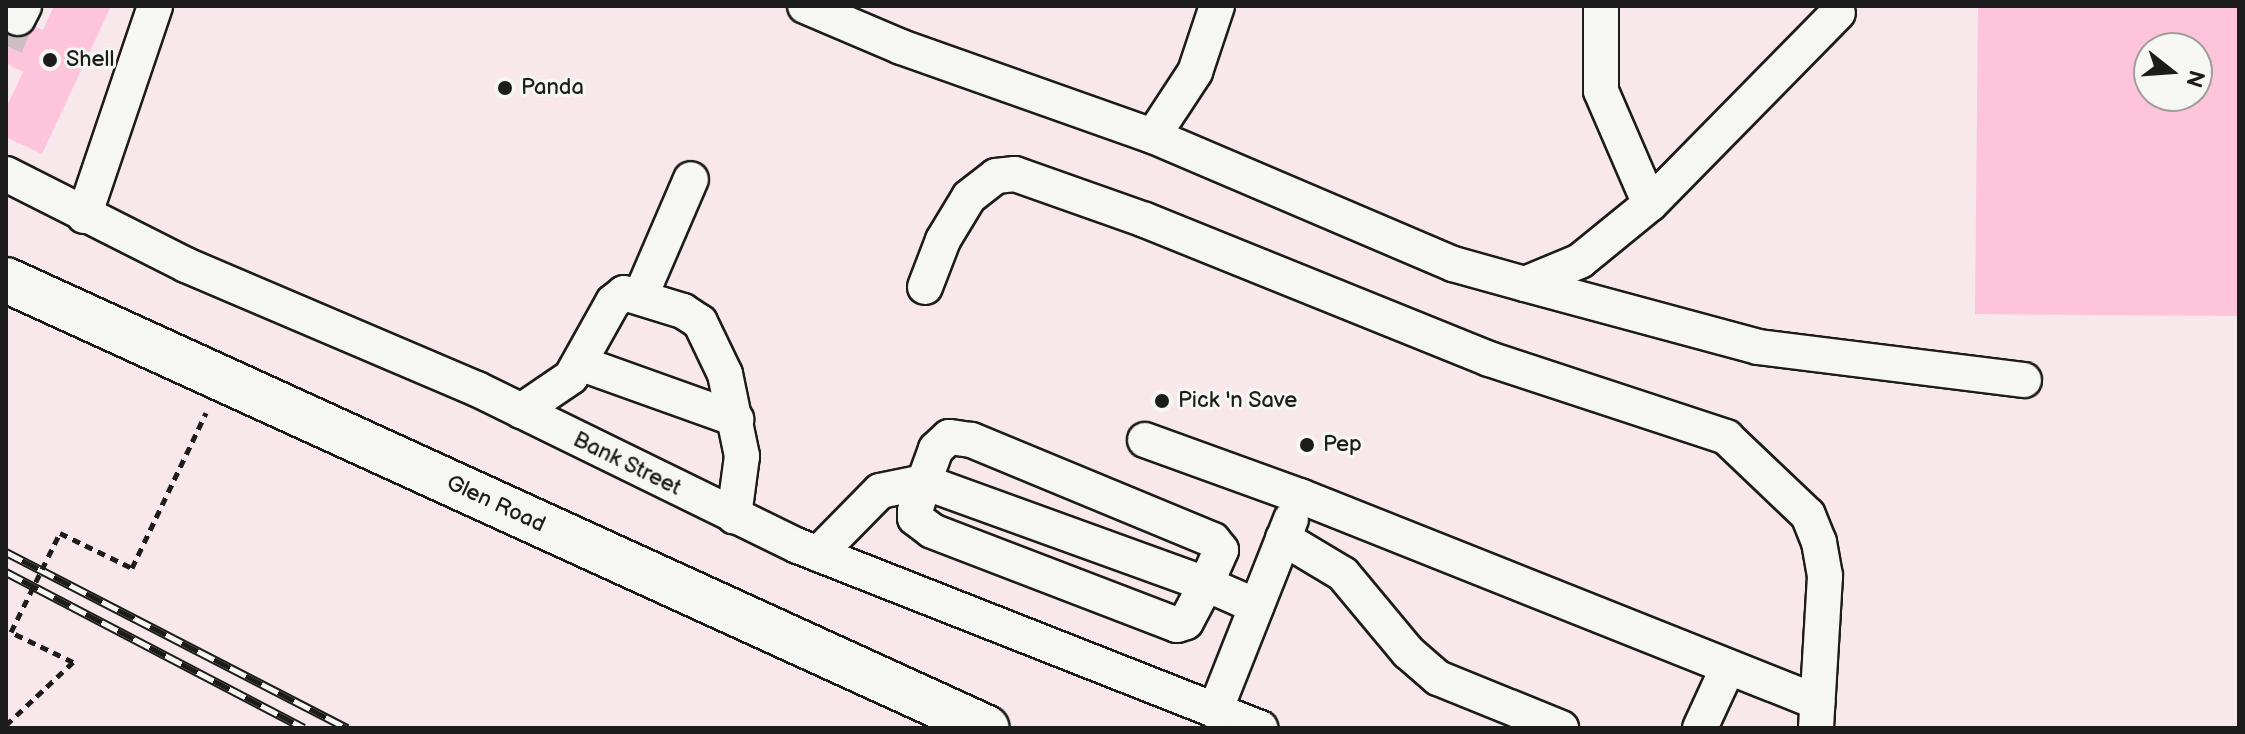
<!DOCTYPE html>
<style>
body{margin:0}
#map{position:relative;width:2245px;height:734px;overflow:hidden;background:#f8e7eb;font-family:"Balsamiq Sans",sans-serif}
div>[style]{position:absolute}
.building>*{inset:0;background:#fdc4db}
.minor-tunnel>*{height:34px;margin-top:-17px;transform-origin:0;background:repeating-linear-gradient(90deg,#ccbec2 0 34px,transparent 0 51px)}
.path>*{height:5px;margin-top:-2.5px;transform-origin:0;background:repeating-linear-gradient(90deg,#1c1c1c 0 8px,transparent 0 14px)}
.roads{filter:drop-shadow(2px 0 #1c1c1c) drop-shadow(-2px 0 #1c1c1c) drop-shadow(0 2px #1c1c1c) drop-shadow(0 -2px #1c1c1c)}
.minor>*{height:34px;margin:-17px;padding:0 17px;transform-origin:17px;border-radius:17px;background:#f6f6f2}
.major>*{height:44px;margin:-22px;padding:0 22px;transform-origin:22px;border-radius:22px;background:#f6f6f2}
.rail>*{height:9px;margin-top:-4.5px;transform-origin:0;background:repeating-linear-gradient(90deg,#f6f6f2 0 18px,#1c1c1c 0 36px);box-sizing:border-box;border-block:2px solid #1c1c1c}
.path-bridge>*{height:5px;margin-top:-2.5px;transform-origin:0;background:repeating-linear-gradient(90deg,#1c1c1c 0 8px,transparent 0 14px)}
.dots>*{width:22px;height:22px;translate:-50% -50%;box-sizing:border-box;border:4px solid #f6f6f2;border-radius:50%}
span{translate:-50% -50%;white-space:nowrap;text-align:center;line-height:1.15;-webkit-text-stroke:6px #f6f6f2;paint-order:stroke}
.poi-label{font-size:22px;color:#1c1c1c}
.left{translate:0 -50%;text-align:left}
.street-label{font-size:22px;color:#1c1c1c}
.frame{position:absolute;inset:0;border:8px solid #1c1c1c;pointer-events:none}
.north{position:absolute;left:2133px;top:32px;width:80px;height:80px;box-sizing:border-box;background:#f6f6f2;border:2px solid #9f9f9c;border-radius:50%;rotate:107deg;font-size:22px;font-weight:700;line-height:32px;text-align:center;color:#1c1c1c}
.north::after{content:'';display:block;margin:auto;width:28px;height:36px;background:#1c1c1c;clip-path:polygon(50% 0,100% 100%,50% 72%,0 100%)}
</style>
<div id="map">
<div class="building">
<div style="clip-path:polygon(54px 6px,111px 6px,42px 154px,6px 137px,6px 108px,23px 72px,6px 63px,6px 18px,8px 14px,43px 30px)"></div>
<div style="clip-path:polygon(evenodd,1978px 6px,2239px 6px,2238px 316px,1975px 314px,1978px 6px,2149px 48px,2197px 48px,2197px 96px,2149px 96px,2149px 48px)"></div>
</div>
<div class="minor-tunnel">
<div style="left:6px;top:46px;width:30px;rotate:-67deg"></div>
</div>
<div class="path">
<div style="left:60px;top:533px;width:80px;rotate:25.9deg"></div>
<div style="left:132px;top:568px;width:172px;rotate:-64.5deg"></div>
<div style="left:6px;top:725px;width:92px;rotate:-43.2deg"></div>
<div style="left:73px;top:662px;width:69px;rotate:-154.2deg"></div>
</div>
<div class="roads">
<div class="minor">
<div style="left:805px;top:6px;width:104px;rotate:23.1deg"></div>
<div style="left:901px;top:47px;width:267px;rotate:19.5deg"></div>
<div style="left:1153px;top:136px;width:326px;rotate:23.1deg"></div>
<div style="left:1453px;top:264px;width:75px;rotate:15.5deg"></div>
<div style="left:1525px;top:284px;width:60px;rotate:-22.7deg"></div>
<div style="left:1580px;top:261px;width:90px;rotate:-39.2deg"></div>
<div style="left:1650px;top:204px;width:268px;rotate:-45.5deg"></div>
<div style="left:1601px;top:6px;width:85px;rotate:90deg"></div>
<div style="left:1601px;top:91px;width:123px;rotate:66.6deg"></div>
<div style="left:18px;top:18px;width:13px;rotate:-63deg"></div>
<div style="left:1153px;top:136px;width:77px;rotate:-56.7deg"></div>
<div style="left:1195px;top:72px;width:70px;rotate:-71.6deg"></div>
<div style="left:6px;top:174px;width:202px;rotate:26.8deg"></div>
<div style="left:186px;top:265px;width:316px;rotate:23.1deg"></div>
<div style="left:477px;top:389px;width:357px;rotate:26.1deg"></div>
<div style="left:798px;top:546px;width:497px;rotate:21.5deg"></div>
<div style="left:84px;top:216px;width:222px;rotate:-71.3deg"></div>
<div style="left:1525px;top:284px;width:241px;rotate:15.1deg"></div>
<div style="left:1758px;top:347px;width:268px;rotate:7.1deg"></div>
<div style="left:925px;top:287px;width:50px;rotate:-69deg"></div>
<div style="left:943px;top:240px;width:50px;rotate:-58.8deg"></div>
<div style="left:969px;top:197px;width:34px;rotate:-38deg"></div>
<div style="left:996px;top:176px;width:19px;rotate:-6deg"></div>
<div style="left:1015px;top:174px;width:138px;rotate:19.5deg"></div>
<div style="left:1145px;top:220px;width:371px;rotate:22deg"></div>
<div style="left:1489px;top:359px;width:250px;rotate:18.2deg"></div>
<div style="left:1726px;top:437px;width:113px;rotate:43.6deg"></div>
<div style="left:1808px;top:515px;width:29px;rotate:68deg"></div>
<div style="left:1819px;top:542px;width:35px;rotate:80deg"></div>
<div style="left:1825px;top:576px;width:152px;rotate:93.4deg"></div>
<div style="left:641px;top:295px;width:126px;rotate:-66.7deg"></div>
<div style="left:582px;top:364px;width:164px;rotate:19.7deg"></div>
<div style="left:521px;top:411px;width:60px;rotate:-34.2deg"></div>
<div style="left:571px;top:377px;width:86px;rotate:-60.8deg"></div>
<div style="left:613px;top:302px;width:14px;rotate:-39deg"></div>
<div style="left:624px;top:293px;width:62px;rotate:17deg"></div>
<div style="left:683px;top:311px;width:20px;rotate:33deg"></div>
<div style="left:700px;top:322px;width:58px;rotate:64.3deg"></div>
<div style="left:725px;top:374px;width:84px;rotate:78.3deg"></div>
<div style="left:742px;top:456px;width:61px;rotate:97.6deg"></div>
<div style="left:1145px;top:440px;width:165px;rotate:19.9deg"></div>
<div style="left:1300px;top:496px;width:557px;rotate:21.72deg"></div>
<div style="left:1283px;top:538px;width:70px;rotate:31deg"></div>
<div style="left:1343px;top:574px;width:102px;rotate:50.2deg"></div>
<div style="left:1408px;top:652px;width:40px;rotate:41deg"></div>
<div style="left:1438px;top:678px;width:133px;rotate:22.1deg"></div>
<div style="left:818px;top:554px;width:88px;rotate:-45.5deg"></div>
<div style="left:880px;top:491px;width:45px;rotate:-11.6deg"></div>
<div style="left:924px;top:482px;width:300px;rotate:19.9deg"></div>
<div style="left:1206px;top:584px;width:37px;rotate:-66deg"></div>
<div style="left:1221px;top:550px;width:13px;rotate:-129deg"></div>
<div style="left:1213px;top:540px;width:262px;rotate:-157.5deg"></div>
<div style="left:971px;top:440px;width:22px;rotate:-172deg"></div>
<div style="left:949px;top:437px;width:18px;rotate:137deg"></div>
<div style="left:936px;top:449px;width:35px;rotate:110deg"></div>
<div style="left:924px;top:482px;width:30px;rotate:107deg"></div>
<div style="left:915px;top:511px;width:7px;rotate:90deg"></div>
<div style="left:915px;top:518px;width:21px;rotate:37deg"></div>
<div style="left:932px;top:531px;width:262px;rotate:21deg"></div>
<div style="left:1177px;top:625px;width:9px;rotate:-18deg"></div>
<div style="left:1186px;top:622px;width:43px;rotate:-62.2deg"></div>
<div style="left:1206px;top:584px;width:55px;rotate:23.7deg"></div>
<div style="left:1215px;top:711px;width:206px;rotate:-68.4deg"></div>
<div style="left:1700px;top:728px;width:67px;rotate:-65.3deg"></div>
</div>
<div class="major">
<div style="left:6px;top:280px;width:1078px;rotate:24.55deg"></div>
</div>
</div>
<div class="rail">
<div style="left:6px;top:552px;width:384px;rotate:27.3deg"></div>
<div style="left:6px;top:572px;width:336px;rotate:27.6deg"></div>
</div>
<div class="path-bridge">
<div style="left:11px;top:632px;width:110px;rotate:-63.7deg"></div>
</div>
<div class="dots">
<div style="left:50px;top:60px;background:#1c1c1c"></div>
<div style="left:505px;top:88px;background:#1c1c1c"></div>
<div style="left:1162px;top:401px;background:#1c1c1c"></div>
<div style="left:1307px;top:445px;background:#1c1c1c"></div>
</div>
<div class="poi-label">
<span class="left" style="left:66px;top:60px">Shell</span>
<span class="left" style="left:521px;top:88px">Panda</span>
<span class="left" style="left:1178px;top:401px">Pick 'n Save</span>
<span class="left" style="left:1323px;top:445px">Pep</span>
</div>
<div class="street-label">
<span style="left:627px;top:464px;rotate:26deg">Bank Street</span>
<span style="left:496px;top:504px;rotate:25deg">Glen Road</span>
</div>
<div class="frame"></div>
<div class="north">N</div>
</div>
